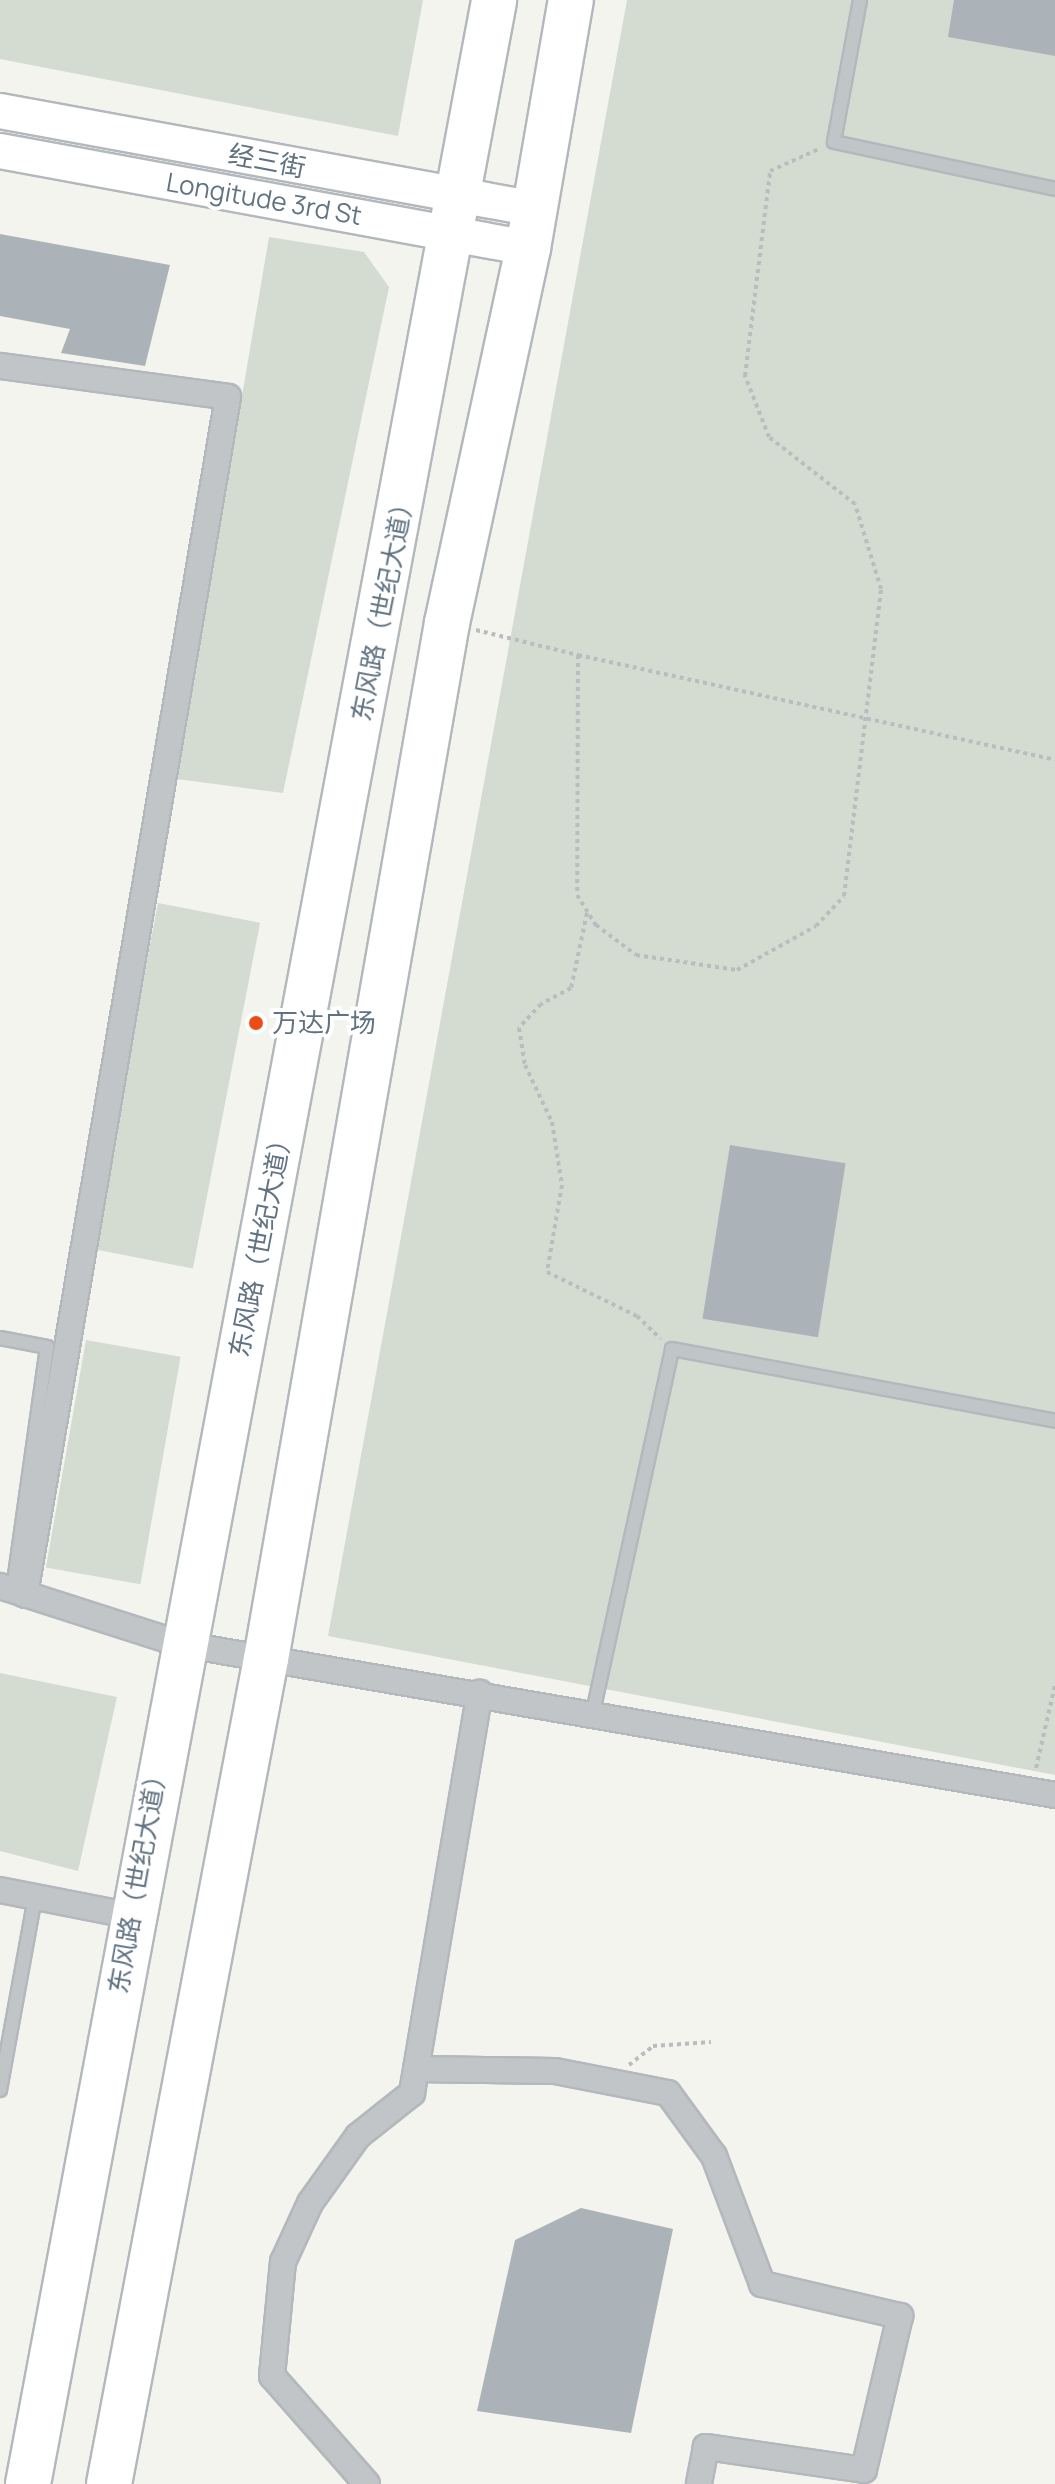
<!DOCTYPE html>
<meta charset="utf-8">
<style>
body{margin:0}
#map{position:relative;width:1055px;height:2484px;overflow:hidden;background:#f4f4ef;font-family:Manrope,"Noto Sans SC",sans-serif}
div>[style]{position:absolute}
.green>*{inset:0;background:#d4dbd0;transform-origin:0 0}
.building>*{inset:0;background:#abb3b8;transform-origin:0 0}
.path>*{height:4px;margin-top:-2px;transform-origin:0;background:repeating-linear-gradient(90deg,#babdbf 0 4px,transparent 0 8px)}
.roads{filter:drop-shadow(2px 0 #b3b8bd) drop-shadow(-2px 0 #b3b8bd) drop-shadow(0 2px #b3b8bd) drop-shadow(0 -2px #b3b8bd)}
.lane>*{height:12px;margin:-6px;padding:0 6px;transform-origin:6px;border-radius:6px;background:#c1c5c8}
.street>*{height:24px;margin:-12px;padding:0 12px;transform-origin:12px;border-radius:12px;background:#c1c5c8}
.secondary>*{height:34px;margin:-17px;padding:0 17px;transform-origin:17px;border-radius:17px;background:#fff}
.highway>*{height:44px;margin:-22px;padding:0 22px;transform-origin:22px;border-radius:22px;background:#fff}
.dots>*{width:22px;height:22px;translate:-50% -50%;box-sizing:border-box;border:4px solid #fff;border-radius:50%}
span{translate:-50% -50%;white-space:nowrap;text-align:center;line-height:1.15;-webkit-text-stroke:8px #fff;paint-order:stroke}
.street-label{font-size:26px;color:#617382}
.poi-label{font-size:26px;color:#617382}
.left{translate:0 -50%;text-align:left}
</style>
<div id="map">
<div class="green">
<div style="clip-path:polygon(0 0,423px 0,398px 136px,0 59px)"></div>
<div style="clip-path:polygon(627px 0,1055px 0,1055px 1775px,328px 1636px)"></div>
<div style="clip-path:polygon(269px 237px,364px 252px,389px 287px,283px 793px,177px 779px)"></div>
<div style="left:158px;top:903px;width:104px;height:352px;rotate:11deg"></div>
<div style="left:86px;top:1340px;width:96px;height:231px;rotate:10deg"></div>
<div style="clip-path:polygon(0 1673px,117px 1697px,78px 1871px,0 1851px)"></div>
</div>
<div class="building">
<div style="clip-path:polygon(954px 0,1055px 0,1055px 56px,948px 37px)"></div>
<div style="clip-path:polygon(0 234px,170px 265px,145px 366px,61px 353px,70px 329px,0 316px)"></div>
<div style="left:730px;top:1145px;width:117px;height:176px;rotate:9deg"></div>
<div style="clip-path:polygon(581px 2208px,673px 2229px,631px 2433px,477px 2411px,515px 2240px)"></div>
</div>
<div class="path">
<div style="left:476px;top:630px;width:105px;rotate:13.8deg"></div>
<div style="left:578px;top:655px;width:240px;rotate:90.2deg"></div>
<div style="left:577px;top:895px;width:36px;rotate:58deg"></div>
<div style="left:596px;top:925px;width:50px;rotate:36.9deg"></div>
<div style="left:636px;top:955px;width:102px;rotate:8.4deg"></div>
<div style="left:737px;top:970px;width:90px;rotate:-29.1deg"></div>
<div style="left:816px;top:926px;width:41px;rotate:-47deg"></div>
<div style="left:844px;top:896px;width:309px;rotate:-83.1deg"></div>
<div style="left:881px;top:589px;width:89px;rotate:-107deg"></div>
<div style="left:855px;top:504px;width:109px;rotate:-142.1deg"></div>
<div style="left:769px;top:437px;width:66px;rotate:-111.5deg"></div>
<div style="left:745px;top:376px;width:207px;rotate:-83deg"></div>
<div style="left:770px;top:171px;width:56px;rotate:-24.3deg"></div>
<div style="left:578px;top:655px;width:488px;rotate:12.4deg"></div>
<div style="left:587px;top:913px;width:77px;rotate:102deg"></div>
<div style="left:571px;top:988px;width:34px;rotate:152deg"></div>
<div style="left:541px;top:1004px;width:33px;rotate:133deg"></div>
<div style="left:519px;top:1028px;width:37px;rotate:81deg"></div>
<div style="left:525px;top:1065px;width:63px;rotate:64.7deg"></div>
<div style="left:552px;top:1122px;width:64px;rotate:81deg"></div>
<div style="left:562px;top:1185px;width:88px;rotate:99.8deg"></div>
<div style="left:547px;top:1272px;width:100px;rotate:26.1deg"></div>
<div style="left:637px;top:1316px;width:33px;rotate:44deg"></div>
<div style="left:1036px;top:1768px;width:85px;rotate:-77.1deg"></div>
<div style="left:629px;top:2065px;width:31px;rotate:-38deg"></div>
<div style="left:653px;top:2046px;width:58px;rotate:-3.9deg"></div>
</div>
<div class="roads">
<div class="lane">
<div style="left:860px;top:0;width:144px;rotate:100.4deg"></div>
<div style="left:834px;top:142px;width:226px;rotate:12deg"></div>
<div style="left:0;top:1338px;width:48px;rotate:10.8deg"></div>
<div style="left:47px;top:1347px;width:245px;rotate:98deg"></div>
<div style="left:593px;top:1712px;width:371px;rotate:-77.7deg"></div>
<div style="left:672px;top:1349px;width:390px;rotate:10.6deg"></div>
<div style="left:0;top:2090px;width:196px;rotate:-79.7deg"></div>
</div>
<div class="street">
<div style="left:0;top:366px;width:230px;rotate:7.7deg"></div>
<div style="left:228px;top:397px;width:1215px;rotate:99.62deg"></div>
<div style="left:0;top:1586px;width:190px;rotate:17.8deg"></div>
<div style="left:181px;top:1644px;width:887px;rotate:9.8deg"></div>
<div style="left:0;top:1890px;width:135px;rotate:11.1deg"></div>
<div style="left:416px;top:2069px;width:139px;rotate:0.8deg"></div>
<div style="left:555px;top:2071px;width:115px;rotate:11deg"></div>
<div style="left:668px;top:2093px;width:78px;rotate:53.9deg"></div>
<div style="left:714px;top:2156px;width:137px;rotate:69.4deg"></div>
<div style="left:762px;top:2284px;width:142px;rotate:13.1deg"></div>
<div style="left:900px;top:2316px;width:158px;rotate:103.2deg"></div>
<div style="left:864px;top:2470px;width:160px;rotate:-171.7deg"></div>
<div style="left:706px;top:2447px;width:38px;rotate:101deg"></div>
<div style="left:367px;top:2484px;width:144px;rotate:-131.3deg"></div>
<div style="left:272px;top:2376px;width:115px;rotate:-84.5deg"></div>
<div style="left:283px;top:2262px;width:65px;rotate:-65.4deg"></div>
<div style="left:310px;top:2203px;width:82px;rotate:-54.4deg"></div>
<div style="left:358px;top:2136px;width:69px;rotate:-38.5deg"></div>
<div style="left:412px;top:2093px;width:406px;rotate:-80.4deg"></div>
</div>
<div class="secondary">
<div style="left:0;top:111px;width:544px;rotate:10.38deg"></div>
<div style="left:0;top:151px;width:537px;rotate:10.41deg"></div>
</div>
<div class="highway">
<div style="left:28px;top:2484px;width:2527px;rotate:-79.37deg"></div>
<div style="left:109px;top:2484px;width:840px;rotate:-79.23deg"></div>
<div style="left:266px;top:1659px;width:1052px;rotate:-80.09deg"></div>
<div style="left:447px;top:623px;width:384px;rotate:-77.8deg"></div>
<div style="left:528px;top:248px;width:252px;rotate:-80.2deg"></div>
</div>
</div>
<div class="dots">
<div style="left:256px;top:1023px;background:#eb4d18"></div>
</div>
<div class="street-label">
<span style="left:267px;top:161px;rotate:11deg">经三街</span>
<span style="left:264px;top:199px;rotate:10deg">Longitude 3rd St</span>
<span style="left:383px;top:606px;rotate:-79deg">东风路（世纪大道）</span>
<span style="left:261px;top:1242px;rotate:-79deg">东风路（世纪大道）</span>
<span style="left:138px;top:1878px;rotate:-80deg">东风路（世纪大道）</span>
</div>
<div class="poi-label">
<span class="left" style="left:272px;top:1023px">万达广场</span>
</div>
</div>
